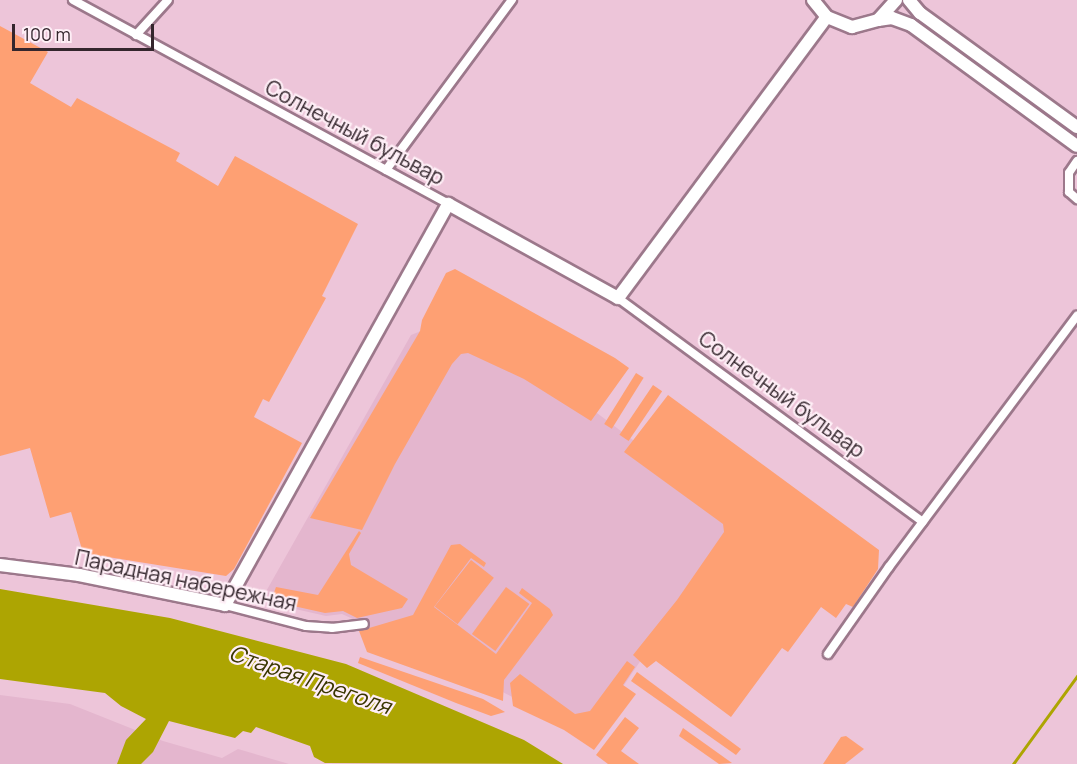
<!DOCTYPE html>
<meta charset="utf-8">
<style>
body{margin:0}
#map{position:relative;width:1077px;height:764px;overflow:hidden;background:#edc5d9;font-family:Manrope,sans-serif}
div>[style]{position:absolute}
.built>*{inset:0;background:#e4b6ce}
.green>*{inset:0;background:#fea073;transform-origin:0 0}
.water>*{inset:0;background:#ada502}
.stream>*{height:3px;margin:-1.5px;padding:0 1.5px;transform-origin:1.5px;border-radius:1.5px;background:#ada502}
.roads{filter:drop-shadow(2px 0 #9c788b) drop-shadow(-2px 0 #9c788b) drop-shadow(0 2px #9c788b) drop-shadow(0 -2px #9c788b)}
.minor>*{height:8px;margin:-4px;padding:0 4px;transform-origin:4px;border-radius:4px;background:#fff}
.secondary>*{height:12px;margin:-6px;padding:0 6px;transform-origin:6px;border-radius:6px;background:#fff}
span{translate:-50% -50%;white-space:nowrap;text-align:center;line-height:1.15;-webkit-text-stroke:4.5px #feeef6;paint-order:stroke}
.street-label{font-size:21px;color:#34262d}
.water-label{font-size:22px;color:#3a3600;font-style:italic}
.scale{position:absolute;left:12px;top:24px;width:142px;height:27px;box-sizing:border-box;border:3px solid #34262d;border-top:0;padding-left:8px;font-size:18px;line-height:21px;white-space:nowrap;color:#34262d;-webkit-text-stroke:4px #feeef6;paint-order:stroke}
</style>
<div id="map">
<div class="built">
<div style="clip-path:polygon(436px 325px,585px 404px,742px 522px,643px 657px,587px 740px,552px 717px,483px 682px,370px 635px,364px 624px,342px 614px,326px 616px,269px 603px,264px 595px,411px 335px)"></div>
<div style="clip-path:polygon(0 695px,70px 704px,163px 741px,222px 758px,238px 749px,289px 764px,0 764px)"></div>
</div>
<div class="green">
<div style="clip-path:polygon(0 26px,48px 52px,30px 83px,71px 107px,77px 98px,180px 153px,176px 161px,218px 186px,235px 156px,358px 224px,322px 296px,326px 298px,269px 402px,263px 399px,254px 417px,302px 443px,234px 569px,226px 576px,83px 553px,71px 512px,50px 518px,30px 448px,0 456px)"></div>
<div style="clip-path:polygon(455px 269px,615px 358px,629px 368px,591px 421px,524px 379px,468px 353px,461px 354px,452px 364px,395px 464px,362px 530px,310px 518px,420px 331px,422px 320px,446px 273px)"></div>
<div style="left:636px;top:373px;width:9px;height:60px;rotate:32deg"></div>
<div style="left:653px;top:385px;width:11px;height:60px;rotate:34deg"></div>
<div style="clip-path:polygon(668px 395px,879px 550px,878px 569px,853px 607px,846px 604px,836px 618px,821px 607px,788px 652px,782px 648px,731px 717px,656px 661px,647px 668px,633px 655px,677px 600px,724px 532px,723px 524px,624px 452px)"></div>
<div style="clip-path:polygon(359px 531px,361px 533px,349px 554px,351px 565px,408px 599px,402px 608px,357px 618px,343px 611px,325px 613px,271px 601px,276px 587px,318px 595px)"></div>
<div style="clip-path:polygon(460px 544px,486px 563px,484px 567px,471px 558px,434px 607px,496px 654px,532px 603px,519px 593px,522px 588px,550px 609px,553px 615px,504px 680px,503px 701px,367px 652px,359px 631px,413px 615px,451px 545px)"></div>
<div style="left:471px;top:560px;width:29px;height:59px;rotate:38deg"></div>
<div style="left:506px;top:587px;width:29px;height:58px;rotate:36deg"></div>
<div style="clip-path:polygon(360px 657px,483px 699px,505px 712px,491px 716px,456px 703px,358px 663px)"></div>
<div style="clip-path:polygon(627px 661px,635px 667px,623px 685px,636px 694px,594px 750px,564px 730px,513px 706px,510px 683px,520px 674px,575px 714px,590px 711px)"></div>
<div style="clip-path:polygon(637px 672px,741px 749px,736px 755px,631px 681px)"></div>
<div style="clip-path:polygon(625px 717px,639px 728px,621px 751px,639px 764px,608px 764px,596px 755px)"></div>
<div style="clip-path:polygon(683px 728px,732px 763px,719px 764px,679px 736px)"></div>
<div style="clip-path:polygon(846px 736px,864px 749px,845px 764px,823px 764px,841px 737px)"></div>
</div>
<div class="water">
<div style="clip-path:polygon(0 589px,170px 618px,346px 664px,524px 740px,563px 764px,325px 763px,314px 757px,310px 746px,256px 727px,251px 733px,243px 731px,235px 738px,169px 721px,153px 752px,141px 764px,117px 764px,126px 740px,146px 719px,121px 706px,105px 693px,0 679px)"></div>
</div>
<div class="stream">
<div style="left:1013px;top:764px;width:109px;rotate:-54deg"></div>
</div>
<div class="roads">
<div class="minor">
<div style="left:73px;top:0;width:427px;rotate:28.5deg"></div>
<div style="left:136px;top:35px;width:47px;rotate:-47.6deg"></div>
<div style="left:1077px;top:161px;width:14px;rotate:124deg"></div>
<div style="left:1069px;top:173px;width:19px;rotate:90deg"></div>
<div style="left:1069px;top:192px;width:11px;rotate:41deg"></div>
<div style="left:386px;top:170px;width:212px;rotate:-53.5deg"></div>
<div style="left:618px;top:298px;width:378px;rotate:36.3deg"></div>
<div style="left:225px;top:605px;width:84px;rotate:14.5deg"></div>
<div style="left:306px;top:626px;width:26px;rotate:4deg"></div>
<div style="left:332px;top:628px;width:32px;rotate:-7deg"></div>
<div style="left:828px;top:654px;width:106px;rotate:-55deg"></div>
<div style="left:889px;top:567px;width:314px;rotate:-53.2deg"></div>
</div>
<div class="secondary">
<div style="left:813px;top:0;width:22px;rotate:51deg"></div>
<div style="left:827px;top:17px;width:27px;rotate:22deg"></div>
<div style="left:852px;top:27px;width:27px;rotate:-15deg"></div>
<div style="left:878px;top:20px;width:27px;rotate:-48deg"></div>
<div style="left:909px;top:0;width:17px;rotate:50deg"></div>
<div style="left:920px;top:13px;width:194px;rotate:36deg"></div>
<div style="left:878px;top:20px;width:14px;rotate:-8deg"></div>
<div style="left:892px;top:18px;width:20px;rotate:20deg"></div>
<div style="left:911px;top:25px;width:205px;rotate:36.1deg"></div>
<div style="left:0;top:565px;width:80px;rotate:7.2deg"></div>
<div style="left:79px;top:575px;width:149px;rotate:11.6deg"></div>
<div style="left:225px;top:605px;width:459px;rotate:-60.9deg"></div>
<div style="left:448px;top:204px;width:194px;rotate:28.9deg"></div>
<div style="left:618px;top:298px;width:350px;rotate:-53.4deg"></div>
</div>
</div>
<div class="street-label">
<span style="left:355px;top:132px;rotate:28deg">Солнечный бульвар</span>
<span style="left:782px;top:394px;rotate:36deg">Солнечный бульвар</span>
<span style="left:186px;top:580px;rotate:12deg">Парадная набережная</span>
</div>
<div class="water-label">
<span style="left:310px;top:680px;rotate:19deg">Старая Преголя</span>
</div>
<div class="scale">100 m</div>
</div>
